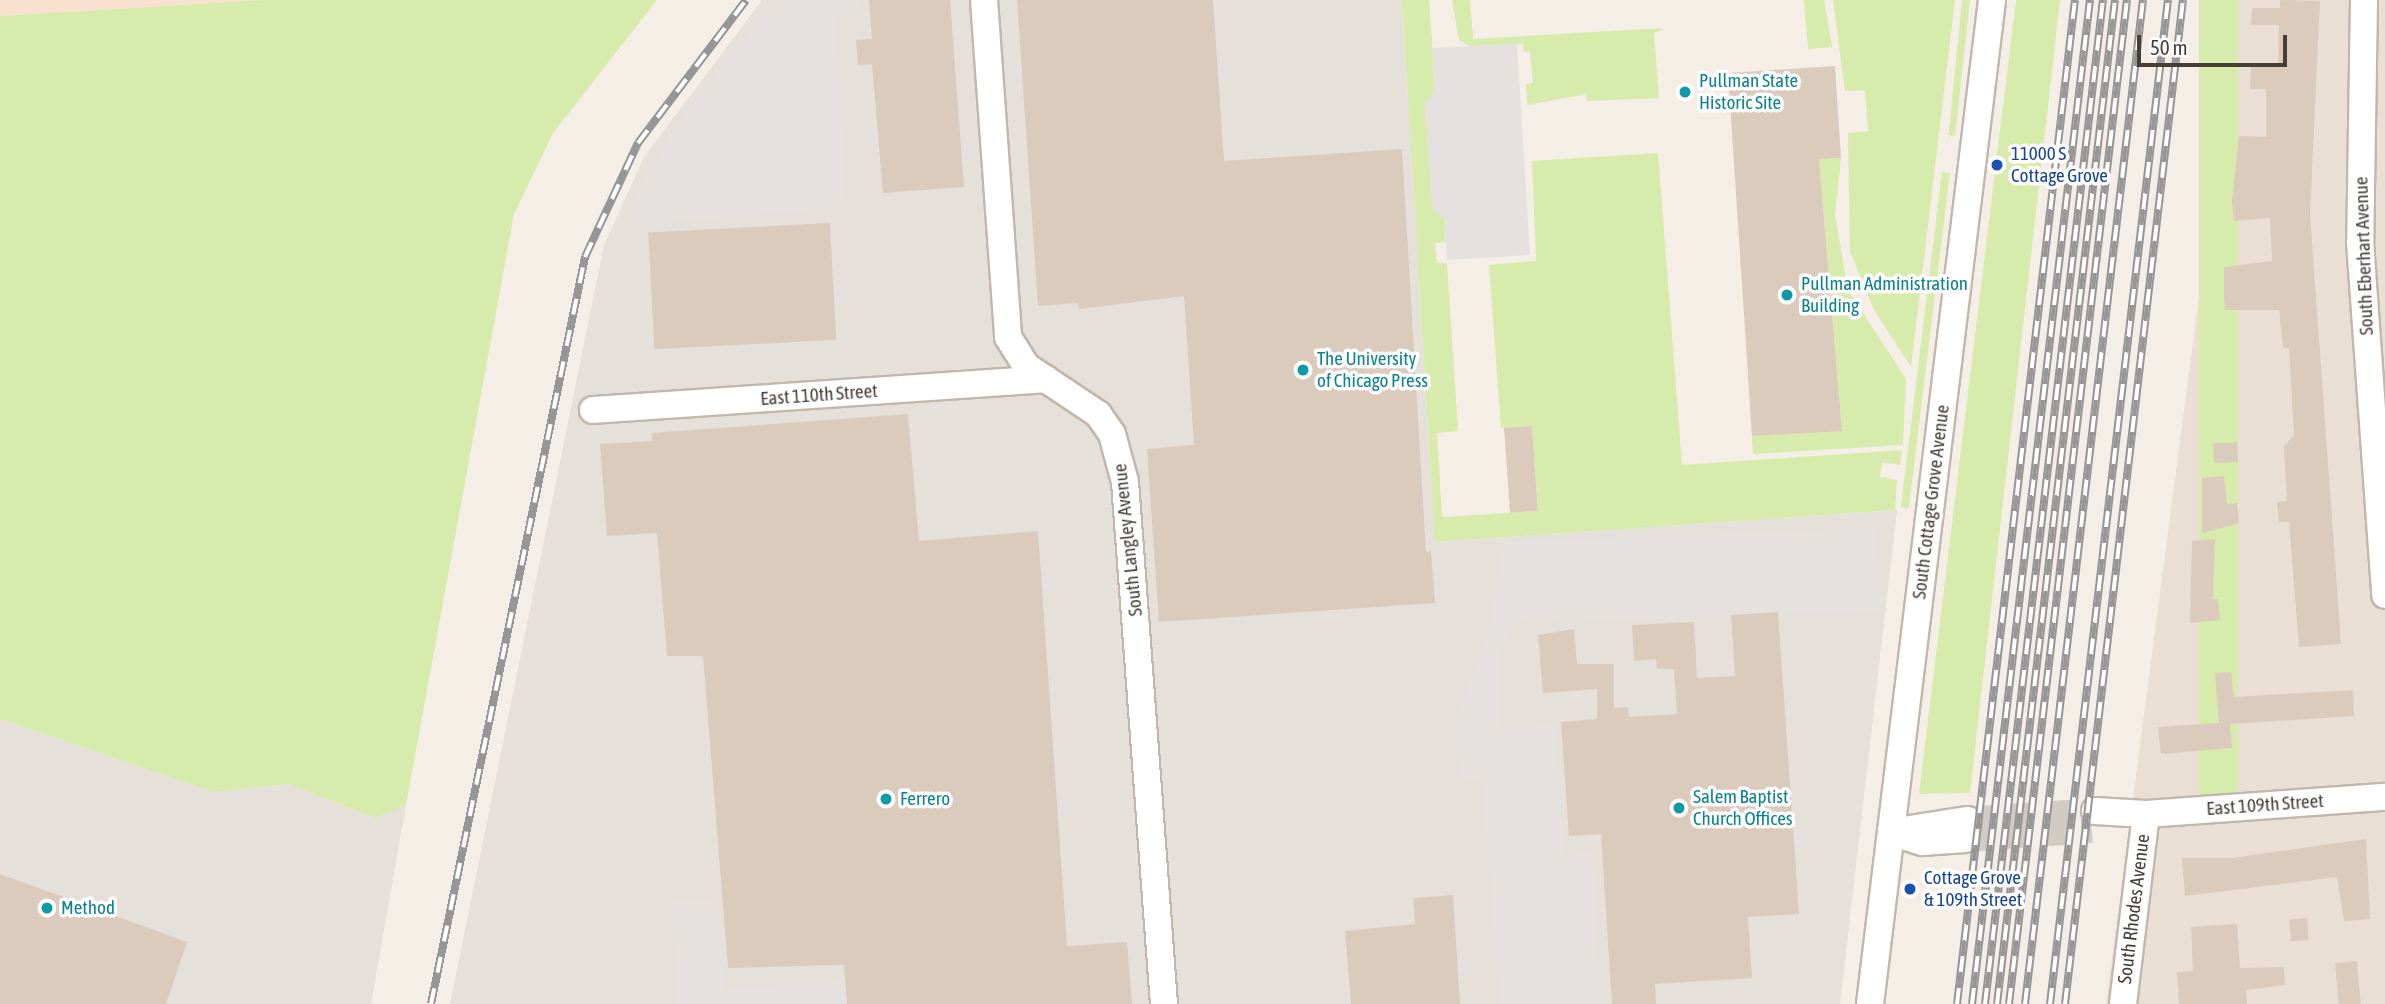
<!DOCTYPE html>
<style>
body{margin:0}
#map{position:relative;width:2385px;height:1004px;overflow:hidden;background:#f4eee6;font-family:"Asap Condensed",sans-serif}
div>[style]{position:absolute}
.residential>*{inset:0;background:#e9dfd4}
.commercial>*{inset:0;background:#f8e1cf}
.industrial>*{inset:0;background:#e6e0db}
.green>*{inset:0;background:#d7ebac;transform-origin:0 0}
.parking>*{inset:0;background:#e5e1de}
.building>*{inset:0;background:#dacbbd;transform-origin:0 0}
.minor-tunnel>*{height:26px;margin-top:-13px;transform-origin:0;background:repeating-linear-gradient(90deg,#d1cbc3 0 26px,transparent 0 39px)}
.roads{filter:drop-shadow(2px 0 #c3b7ab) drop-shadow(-2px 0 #c3b7ab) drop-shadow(0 2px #c3b7ab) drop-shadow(0 -2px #c3b7ab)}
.minor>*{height:26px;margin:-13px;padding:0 13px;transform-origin:13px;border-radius:13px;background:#fff}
.rail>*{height:8px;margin-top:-4px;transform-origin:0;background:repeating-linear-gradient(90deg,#fff 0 16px,#969696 0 32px);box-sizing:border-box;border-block:2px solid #969696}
.dots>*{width:19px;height:19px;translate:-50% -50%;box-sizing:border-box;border:4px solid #fff;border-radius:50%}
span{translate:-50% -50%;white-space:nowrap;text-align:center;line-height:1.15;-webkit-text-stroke:7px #fff;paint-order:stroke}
.culture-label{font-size:19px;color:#0d838f}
.left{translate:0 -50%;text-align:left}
.transit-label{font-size:19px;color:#164399}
.street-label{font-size:19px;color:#473e35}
.scale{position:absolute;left:2137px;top:35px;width:150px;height:32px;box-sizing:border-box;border:4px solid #473e35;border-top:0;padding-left:9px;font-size:21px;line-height:24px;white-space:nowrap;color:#473e35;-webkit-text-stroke:5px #fff;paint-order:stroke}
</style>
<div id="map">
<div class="residential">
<div style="clip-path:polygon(2238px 0,2385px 0,2385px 1004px,2106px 1004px)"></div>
</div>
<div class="commercial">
<div style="clip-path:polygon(0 0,265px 0,0 16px)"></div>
</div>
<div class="industrial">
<div style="clip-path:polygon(762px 0,1402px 0,1435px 542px,1897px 510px,1840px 1004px,450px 1004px,604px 245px,644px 157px)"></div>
<div style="clip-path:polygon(0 719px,213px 792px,288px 784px,374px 818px,406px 805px,371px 1004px,0 1004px)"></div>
</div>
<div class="green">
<div style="clip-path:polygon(265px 0,657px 0,553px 133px,514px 214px,406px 805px,375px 818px,288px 784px,213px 792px,0 719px,0 16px)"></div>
<div style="clip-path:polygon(1402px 0,1429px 0,1446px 242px,1435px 243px,1437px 263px,1447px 263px,1458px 431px,1437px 433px,1442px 517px,1538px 511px,1532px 427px,1501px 428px,1489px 265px,1536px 261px,1532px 161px,1658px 153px,1682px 465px,1902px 450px,1900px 465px,1882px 462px,1880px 477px,1897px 480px,1895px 510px,1435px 542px)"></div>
<div style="clip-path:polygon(1452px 0,1470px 0,1473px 39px,1665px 28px,1654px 33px,1659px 98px,1587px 101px,1586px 94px,1527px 105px,1526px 84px,1533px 83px,1530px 52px,1524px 52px,1523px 44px,1470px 46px,1459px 40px)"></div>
<div style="clip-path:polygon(1804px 0,1824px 0,1832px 47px,1808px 49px)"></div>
<div style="clip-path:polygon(1833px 0,1955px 0,1911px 367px,1873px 308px,1850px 251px,1848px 133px,1868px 131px,1865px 90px,1845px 91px)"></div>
<div style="clip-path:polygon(1962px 0,1970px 0,1955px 136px,1949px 135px,1947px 149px)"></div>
<div style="clip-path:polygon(2016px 0,2060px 0,1970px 793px,1919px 794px)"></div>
<div style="left:2199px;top:0;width:39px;height:797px"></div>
<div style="clip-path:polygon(1841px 158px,1835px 215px,1848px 290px,1906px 379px,1903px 445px,1753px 454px,1752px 436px,1842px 430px,1819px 159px)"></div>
<div style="left:1942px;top:172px;width:8px;height:338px;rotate:7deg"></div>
</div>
<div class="parking">
<div style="clip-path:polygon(777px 0,862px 0,863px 15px,836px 15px,846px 206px,633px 226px,633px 200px,687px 110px)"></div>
<div style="clip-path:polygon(1517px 44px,1530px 255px,1447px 260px,1445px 220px,1432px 209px,1425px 103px,1435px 90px,1432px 48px)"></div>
<div style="clip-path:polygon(1877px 528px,1880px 610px,1561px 623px,1544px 613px,1515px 624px,1501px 647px,1498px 728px,1555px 725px,1565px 855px,1593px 853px,1600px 1004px,1500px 1004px,1482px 779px,1459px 780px,1456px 718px,1489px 633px,1504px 542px)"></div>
<div style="clip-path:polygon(718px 897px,725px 990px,842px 981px,844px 1004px,678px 1004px,671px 901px)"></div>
</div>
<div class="building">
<div style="clip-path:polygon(869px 0,950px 0,964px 187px,883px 193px,872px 64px,858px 65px,856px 40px,872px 39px)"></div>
<div style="clip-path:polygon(1017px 0,1213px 0,1224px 161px,1402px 149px,1426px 552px,1431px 551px,1435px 603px,1159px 622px,1147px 449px,1194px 445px,1184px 296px,1079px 309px,1078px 303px,1038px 306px)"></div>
<div style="clip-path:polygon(2280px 0,2320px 1px,2310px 214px,2341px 644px,2299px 647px,2289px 522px,2279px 522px,2277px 502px,2287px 501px,2284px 446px,2294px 435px,2289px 348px,2283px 348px,2279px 310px,2225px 310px,2224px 292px,2224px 267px,2272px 261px,2270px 218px,2234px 221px,2232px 202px,2239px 136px,2266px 137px,2266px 89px,2250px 89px,2251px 66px,2278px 67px,2279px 25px,2251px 25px,2252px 8px,2280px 8px)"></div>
<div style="clip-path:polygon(1835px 66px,1841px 158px,1819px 159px,1842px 431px,1752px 436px,1728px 73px)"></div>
<div style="left:830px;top:223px;width:117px;height:182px;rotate:87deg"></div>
<div style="clip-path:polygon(908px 414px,919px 541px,1038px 531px,1067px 946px,1127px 942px,1132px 1004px,847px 1004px,844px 965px,728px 968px,703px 656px,667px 656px,657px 533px,607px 536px,600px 444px,652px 441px,652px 433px)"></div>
<div style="left:1532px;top:426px;width:85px;height:28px;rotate:86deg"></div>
<div style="left:2237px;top:442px;width:20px;height:24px;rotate:87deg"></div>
<div style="clip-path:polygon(2224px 476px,2227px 504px,2237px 503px,2239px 523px,2202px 533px,2202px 478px)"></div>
<div style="clip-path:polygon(2215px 539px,2213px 599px,2218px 599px,2220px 620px,2190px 623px,2192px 541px)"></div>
<div style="clip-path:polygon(1778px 612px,1799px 914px,1748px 917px,1752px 978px,1655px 984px,1656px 1004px,1612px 1004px,1601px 834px,1569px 836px,1561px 722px,1597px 719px,1597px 689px,1543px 693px,1538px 635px,1574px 629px,1577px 664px,1614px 664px,1614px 708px,1628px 707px,1629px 717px,1677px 714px,1674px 669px,1657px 669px,1656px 659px,1634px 661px,1632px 625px,1694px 622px,1697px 678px,1735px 676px,1731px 615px)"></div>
<div style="clip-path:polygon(2231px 672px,2234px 697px,2353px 690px,2354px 716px,2230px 724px,2232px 748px,2161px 754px,2158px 727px,2219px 723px,2215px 673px)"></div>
<div style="clip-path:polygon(2366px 839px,2370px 919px,2344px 921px,2337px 877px,2185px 896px,2182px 858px,2232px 858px)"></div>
<div style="clip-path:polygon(0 874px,187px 942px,166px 1004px,0 1004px)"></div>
<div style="clip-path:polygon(1453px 895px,1460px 1004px,1351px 1004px,1345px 931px,1415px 924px,1413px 898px)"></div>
<div style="left:2307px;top:918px;width:22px;height:18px;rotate:85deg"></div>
<div style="clip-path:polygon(2237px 924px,2240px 968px,2284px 967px,2285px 985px,2246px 990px,2247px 1004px,2179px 1004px,2177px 972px,2193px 971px,2191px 927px)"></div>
<div style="left:2357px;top:961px;width:43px;height:22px;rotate:85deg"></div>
</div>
<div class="minor-tunnel">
<div style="left:1968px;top:820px;width:127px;rotate:-4.1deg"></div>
<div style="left:1965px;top:839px;width:127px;rotate:-4.1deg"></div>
</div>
<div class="roads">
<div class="minor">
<div style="left:984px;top:0;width:338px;rotate:85.9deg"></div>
<div style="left:1008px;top:337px;width:34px;rotate:58deg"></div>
<div style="left:1026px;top:366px;width:87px;rotate:33.7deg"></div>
<div style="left:1098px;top:414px;width:24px;rotate:55deg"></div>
<div style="left:1112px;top:434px;width:50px;rotate:74.8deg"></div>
<div style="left:1125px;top:482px;width:523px;rotate:85.73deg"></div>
<div style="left:2364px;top:0;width:242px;rotate:90.9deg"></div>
<div style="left:2360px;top:242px;width:354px;rotate:85.9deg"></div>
<div style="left:593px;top:410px;width:454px;rotate:-3.9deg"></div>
<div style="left:2095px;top:811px;width:51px;rotate:3.4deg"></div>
<div style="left:2146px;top:814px;width:240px;rotate:-4.1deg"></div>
<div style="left:1891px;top:832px;width:78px;rotate:-8.9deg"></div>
<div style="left:1891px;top:832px;width:33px;rotate:18deg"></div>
<div style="left:1922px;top:842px;width:43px;rotate:-4deg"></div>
<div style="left:1870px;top:1004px;width:1011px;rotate:-83.07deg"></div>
<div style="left:2123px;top:1004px;width:191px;rotate:-83.1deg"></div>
</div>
</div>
<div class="rail">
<div style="left:431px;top:1004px;width:763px;rotate:-78.35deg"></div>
<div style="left:585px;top:257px;width:126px;rotate:-65.1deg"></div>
<div style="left:638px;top:143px;width:179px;rotate:-52.9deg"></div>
<div style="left:1957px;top:1004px;width:1011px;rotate:-83.3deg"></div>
<div style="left:1972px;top:1004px;width:1011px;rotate:-83.3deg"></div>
<div style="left:1985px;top:1004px;width:1011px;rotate:-83.3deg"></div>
<div style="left:1997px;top:1004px;width:1011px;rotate:-83.3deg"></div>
<div style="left:2009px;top:1004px;width:1011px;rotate:-83.3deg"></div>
<div style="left:2025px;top:1004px;width:1011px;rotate:-83.3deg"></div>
<div style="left:2050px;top:1004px;width:1011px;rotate:-83.3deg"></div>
<div style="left:2065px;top:1004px;width:1011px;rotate:-83.3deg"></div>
</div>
<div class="dots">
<div style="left:1685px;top:92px;background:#0f9aa8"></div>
<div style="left:1997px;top:165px;background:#1a4fb4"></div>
<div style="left:1787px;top:295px;background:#0f9aa8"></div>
<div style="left:1303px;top:370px;background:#0f9aa8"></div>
<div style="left:886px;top:799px;background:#0f9aa8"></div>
<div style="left:1679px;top:808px;background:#0f9aa8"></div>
<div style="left:1910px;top:889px;background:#1a4fb4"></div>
<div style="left:47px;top:908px;background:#0f9aa8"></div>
</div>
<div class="culture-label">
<span class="left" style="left:1699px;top:92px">Pullman State<br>Historic Site</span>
<span class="left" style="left:1801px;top:295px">Pullman Administration<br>Building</span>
<span class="left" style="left:1317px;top:370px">The University<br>of Chicago Press</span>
<span class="left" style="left:1693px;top:808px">Salem Baptist<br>Church Offices</span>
<span class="left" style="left:900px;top:799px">Ferrero</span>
<span class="left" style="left:61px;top:908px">Method</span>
</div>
<div class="transit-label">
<span class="left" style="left:2011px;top:165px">11000 S<br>Cottage Grove</span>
<span class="left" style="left:1924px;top:889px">Cottage Grove<br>&amp; 109th Street</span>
</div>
<div class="street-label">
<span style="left:2364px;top:256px;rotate:-92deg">South Eberhart Avenue</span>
<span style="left:819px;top:395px;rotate:-4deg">East 110th Street</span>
<span style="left:1931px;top:502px;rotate:-83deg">South Cottage Grove Avenue</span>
<span style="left:1128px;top:540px;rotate:-96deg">South Langley Avenue</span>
<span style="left:2265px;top:805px;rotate:-4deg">East 109th Street</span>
<span style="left:2134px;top:909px;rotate:-83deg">South Rhodes Avenue</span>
</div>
<div class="scale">50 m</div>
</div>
